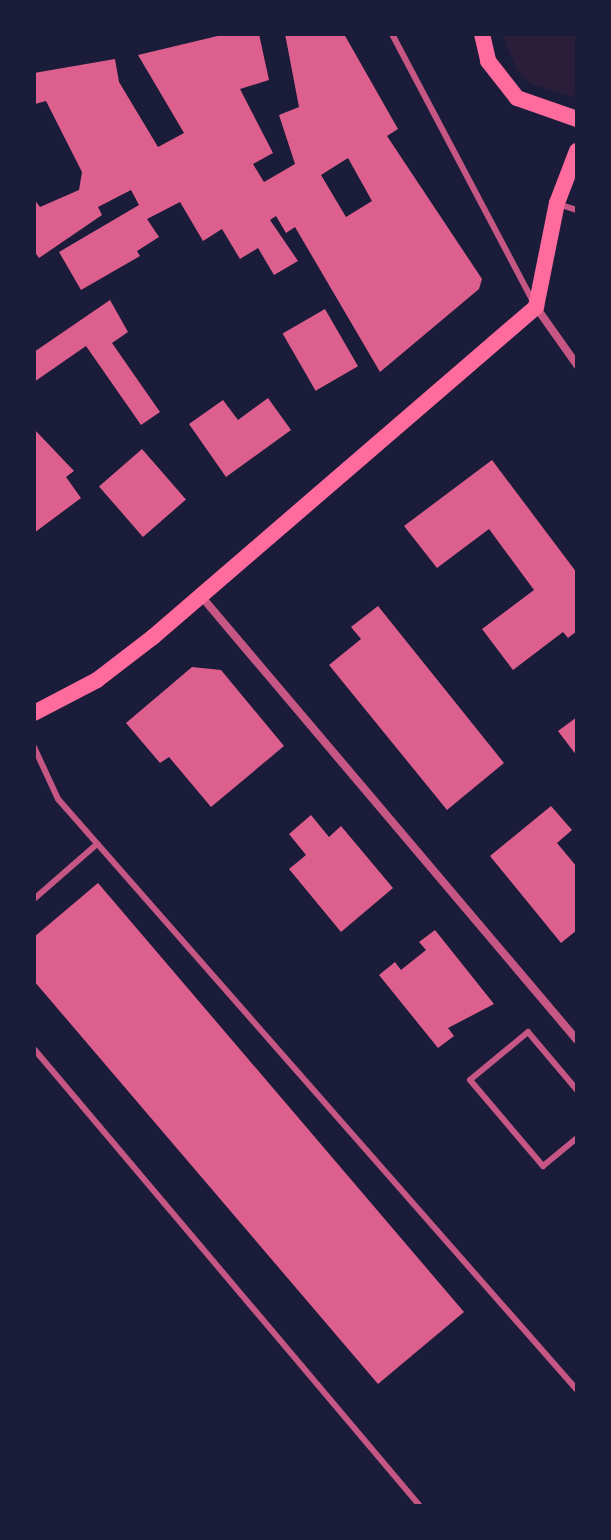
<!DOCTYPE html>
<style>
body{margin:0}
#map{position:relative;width:611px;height:1540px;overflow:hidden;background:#1b1b3a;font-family:Quicksand,sans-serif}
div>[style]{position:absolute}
.green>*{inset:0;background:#2a1e3b}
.building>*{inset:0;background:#dd5f8e;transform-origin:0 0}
.service>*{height:6px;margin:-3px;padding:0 3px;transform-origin:3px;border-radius:3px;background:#c65784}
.minor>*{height:8px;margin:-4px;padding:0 4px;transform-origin:4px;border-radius:4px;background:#c65784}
.secondary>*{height:16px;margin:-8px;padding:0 8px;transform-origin:8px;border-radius:8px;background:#ff6b9d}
span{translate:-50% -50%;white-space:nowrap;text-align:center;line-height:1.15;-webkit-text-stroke:8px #1b1b3a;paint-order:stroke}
.frame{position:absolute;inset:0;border:36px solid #1b1b3a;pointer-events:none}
</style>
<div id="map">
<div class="green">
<div style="clip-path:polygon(502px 34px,577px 34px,577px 98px,531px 84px,517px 70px)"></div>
</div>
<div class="building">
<div style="clip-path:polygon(evenodd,226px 34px,259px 34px,269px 80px,240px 89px,273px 153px,253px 164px,264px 182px,295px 164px,279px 115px,299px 107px,285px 34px,344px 34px,398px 129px,387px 136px,482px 279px,479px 289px,380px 372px,295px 227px,286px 233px,276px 216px,270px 220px,298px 261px,274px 275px,258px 248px,240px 259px,222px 229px,203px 241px,180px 202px,147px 219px,159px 237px,137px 251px,140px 256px,81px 290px,59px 252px,139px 205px,131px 190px,98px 207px,102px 215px,39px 258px,34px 251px,34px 199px,40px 207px,79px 190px,82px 172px,46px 101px,35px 104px,34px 73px,115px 59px,119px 82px,158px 147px,184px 133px,138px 55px,226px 34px,348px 158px,372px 201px,346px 217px,321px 175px,348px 158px)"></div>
<div style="clip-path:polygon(110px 300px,128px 332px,112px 343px,160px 412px,141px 425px,86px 346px,34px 382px,34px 352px)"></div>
<div style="left:325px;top:309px;width:66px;height:49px;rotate:60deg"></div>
<div style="clip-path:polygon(268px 398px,291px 430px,226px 477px,189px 424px,223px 400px,238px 420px)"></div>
<div style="clip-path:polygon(34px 429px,74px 471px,66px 477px,81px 498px,34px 533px)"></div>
<div style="left:142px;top:449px;width:67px;height:57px;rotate:49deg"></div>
<div style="clip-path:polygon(492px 460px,577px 573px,577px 631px,568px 638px,563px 632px,513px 670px,482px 629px,534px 590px,489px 529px,437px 568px,404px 526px)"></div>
<div style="clip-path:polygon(378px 606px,504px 763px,447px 810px,329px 665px,361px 639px,351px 627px)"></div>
<div style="clip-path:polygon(192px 667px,221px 670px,284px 746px,211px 807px,169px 757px,160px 763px,126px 723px)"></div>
<div style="clip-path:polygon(577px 717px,577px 756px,558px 731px)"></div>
<div style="clip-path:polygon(551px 806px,572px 830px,557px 843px,577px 867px,577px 930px,561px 943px,490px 856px)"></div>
<div style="clip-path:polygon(311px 815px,329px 837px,341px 826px,393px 888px,341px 932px,289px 869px,306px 855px,289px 834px)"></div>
<div style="clip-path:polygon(98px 883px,464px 1312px,378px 1384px,34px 981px,34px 937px)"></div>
<div style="clip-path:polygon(435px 930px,494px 1004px,448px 1028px,454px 1036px,438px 1048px,379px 975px,395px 962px,401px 970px,426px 950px,419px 942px)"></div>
</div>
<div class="service">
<div style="left:392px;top:34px;width:302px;rotate:62.2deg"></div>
<div style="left:558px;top:204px;width:20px;rotate:18deg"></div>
<div style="left:34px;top:747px;width:57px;rotate:65.2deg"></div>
<div style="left:58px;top:799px;width:787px;rotate:48.71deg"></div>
<div style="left:34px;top:899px;width:84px;rotate:-41.1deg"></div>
<div style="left:34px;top:1049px;width:598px;rotate:49.81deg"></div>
<div style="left:577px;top:1090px;width:76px;rotate:-130.2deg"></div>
<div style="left:528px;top:1032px;width:75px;rotate:140.4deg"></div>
<div style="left:470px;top:1080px;width:113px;rotate:49.7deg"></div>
<div style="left:543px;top:1166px;width:44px;rotate:-39.5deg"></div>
</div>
<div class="minor">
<div style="left:536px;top:307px;width:71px;rotate:54.7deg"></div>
<div style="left:201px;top:596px;width:582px;rotate:49.74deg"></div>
</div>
<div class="secondary">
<div style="left:482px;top:34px;width:28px;rotate:77deg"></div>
<div style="left:488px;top:61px;width:47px;rotate:51.9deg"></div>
<div style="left:517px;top:98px;width:64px;rotate:19.3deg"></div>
<div style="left:34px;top:713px;width:71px;rotate:-27.6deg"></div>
<div style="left:97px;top:680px;width:71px;rotate:-37.5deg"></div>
<div style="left:153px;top:637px;width:506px;rotate:-40.75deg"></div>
<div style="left:536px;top:307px;width:106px;rotate:-78.6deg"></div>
<div style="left:557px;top:203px;width:56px;rotate:-69deg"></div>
</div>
<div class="frame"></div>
</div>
